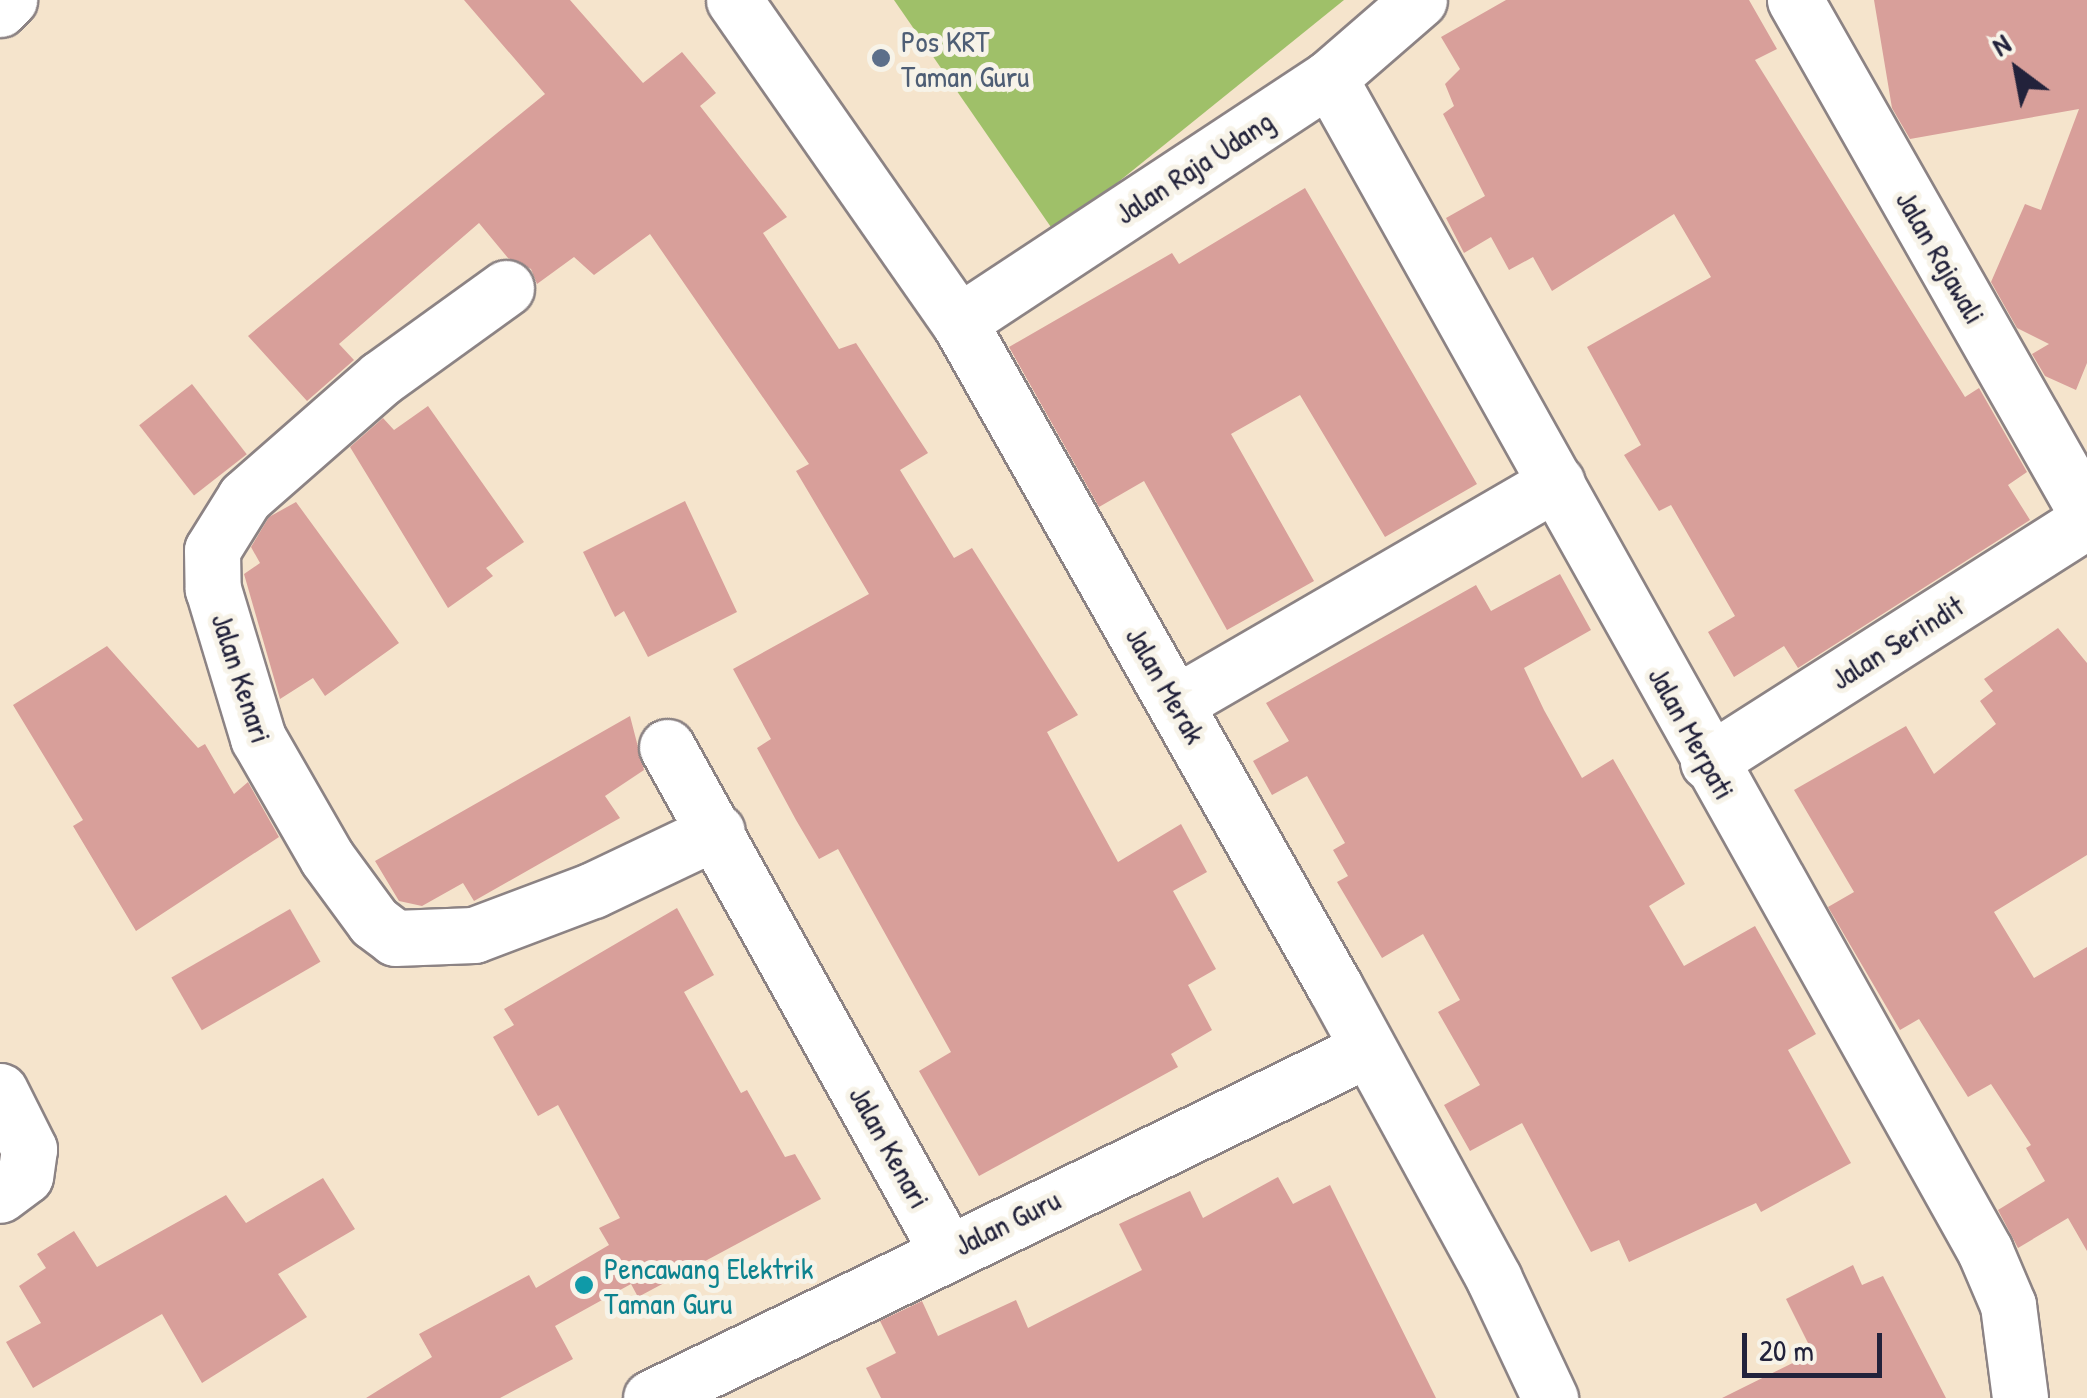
<!DOCTYPE html>
<style>
body{margin:0}
#map{position:relative;width:2087px;height:1398px;overflow:hidden;background:#f5e4cc;font-family:"Patrick Hand",sans-serif}
div>[style]{position:absolute}
.green>*{inset:0;background:#9fc069}
.building>*{inset:0;background:#d89f9a;transform-origin:0 0}
.roads{filter:drop-shadow(2px 0 #8c8384) drop-shadow(-2px 0 #8c8384) drop-shadow(0 2px #8c8384) drop-shadow(0 -2px #8c8384)}
.minor>*{height:55px;margin:-27.5px;padding:0 27.5px;transform-origin:27.5px;border-radius:27.5px;background:#fff}
.dots>*{width:28px;height:28px;translate:-50% -50%;box-sizing:border-box;border:5px solid #f7f3e8;border-radius:50%}
span{translate:-50% -50%;white-space:nowrap;text-align:center;line-height:1.15;-webkit-text-stroke:10px #f7f3e8;paint-order:stroke}
.service-label{font-size:30px;color:#4e5e75}
.left{translate:0 -50%;text-align:left}
.street-label{font-size:30px;color:#22223b}
.culture-label{font-size:30px;color:#0d838f}
.north{position:absolute;left:1967px;top:20px;width:100px;height:100px;-webkit-text-stroke:8px #f7f3e8;paint-order:stroke;rotate:328deg;font-size:28px;font-weight:700;line-height:40px;text-align:center;color:#22223b}
.north::after{content:'';display:block;margin:auto;width:35px;height:45px;background:#22223b;clip-path:polygon(50% 0,100% 100%,50% 72%,0 100%)}
.scale{position:absolute;left:1742px;top:1333px;width:140px;height:45px;box-sizing:border-box;border:5px solid #22223b;border-top:0;padding-left:12px;font-size:30px;line-height:35px;white-space:nowrap;color:#22223b;-webkit-text-stroke:8px #f7f3e8;paint-order:stroke}
</style>
<div id="map">
<div class="green">
<div style="clip-path:polygon(894px 0,1344px 0,1055px 233px)"></div>
</div>
<div class="building">
<div style="clip-path:polygon(464px 0,570px 0,643px 83px,682px 52px,716px 93px,700px 106px,787px 217px,763px 233px,839px 349px,856px 343px,928px 453px,900px 470px,954px 558px,972px 548px,1078px 715px,1047px 732px,1118px 862px,1181px 824px,1207px 872px,1173px 891px,1216px 969px,1188px 985px,1212px 1030px,1171px 1054px,1178px 1067px,979px 1176px,919px 1071px,951px 1052px,838px 849px,819px 859px,796px 820px,757px 748px,771px 739px,733px 669px,869px 594px,796px 471px,809px 464px,650px 234px,594px 275px,574px 257px,537px 284px,531px 269px,508px 258px,479px 223px,339px 344px,354px 360px,307px 401px,248px 336px,545px 94px)"></div>
<div style="clip-path:polygon(1506px 0,1749px 0,1777px 49px,1755px 60px,1965px 397px,1979px 388px,2027px 472px,2008px 485px,2030px 520px,1798px 668px,1784px 646px,1734px 677px,1708px 632px,1735px 616px,1671px 505px,1659px 511px,1624px 455px,1641px 445px,1587px 347px,1711px 277px,1674px 214px,1552px 291px,1533px 257px,1509px 270px,1491px 237px,1464px 253px,1446px 218px,1485px 196px,1443px 114px,1454px 106px,1445px 84px,1460px 69px,1441px 37px)"></div>
<div style="clip-path:polygon(1874px 0,2087px 0,2087px 363px,2076px 390px,2045px 376px,2032px 354px,2049px 344px,2017px 328px,1991px 282px,2025px 204px,2041px 210px,2079px 109px,1910px 139px,1892px 108px)"></div>
<div style="clip-path:polygon(1305px 188px,1477px 484px,1385px 537px,1300px 395px,1231px 434px,1314px 581px,1227px 630px,1144px 481px,1099px 507px,1009px 347px,1172px 253px,1179px 264px)"></div>
<div style="left:192px;top:384px;width:89px;height:67px;rotate:52deg"></div>
<div style="clip-path:polygon(428px 406px,524px 542px,486px 568px,493px 576px,448px 608px,350px 447px,383px 418px,394px 430px)"></div>
<div style="clip-path:polygon(685px 501px,737px 612px,648px 657px,624px 611px,615px 617px,583px 552px)"></div>
<div style="clip-path:polygon(296px 502px,399px 643px,325px 696px,313px 678px,280px 699px,244px 574px,260px 563px,251px 547px,269px 517px)"></div>
<div style="clip-path:polygon(1560px 574px,1591px 630px,1524px 668px,1544px 710px,1582px 778px,1613px 759px,1685px 884px,1649px 906px,1684px 966px,1755px 926px,1816px 1034px,1788px 1050px,1851px 1163px,1761px 1212px,1756px 1203px,1629px 1262px,1619px 1240px,1591px 1252px,1522px 1123px,1470px 1151px,1444px 1105px,1480px 1085px,1438px 1012px,1460px 1000px,1423px 934px,1382px 958px,1337px 882px,1348px 876px,1333px 850px,1345px 843px,1307px 776px,1272px 795px,1253px 761px,1289px 741px,1266px 703px,1476px 585px,1491px 611px)"></div>
<div style="clip-path:polygon(2058px 628px,2087px 663px,2087px 855px,1994px 912px,2034px 978px,2087px 947px,2087px 1251px,2068px 1218px,2018px 1248px,1998px 1210px,2045px 1181px,2026px 1148px,2031px 1145px,1991px 1084px,1968px 1097px,1919px 1019px,1900px 1030px,1828px 907px,1854px 892px,1794px 790px,1906px 726px,1934px 774px,1996px 724px,1980px 701px,1993px 691px,1984px 679px)"></div>
<div style="clip-path:polygon(107px 646px,198px 748px,205px 744px,234px 794px,248px 782px,279px 837px,136px 931px,73px 826px,83px 820px,13px 705px)"></div>
<div style="clip-path:polygon(630px 716px,644px 770px,605px 796px,620px 818px,474px 901px,463px 883px,422px 906px,399px 901px,375px 861px)"></div>
<div style="clip-path:polygon(677px 908px,714px 975px,684px 992px,741px 1093px,747px 1090px,785px 1157px,795px 1154px,821px 1199px,638px 1297px,631px 1284px,555px 1326px,573px 1359px,500px 1398px,366px 1398px,432px 1357px,419px 1334px,529px 1275px,536px 1288px,609px 1245px,599px 1228px,620px 1218px,558px 1105px,538px 1116px,493px 1037px,514px 1025px,504px 1009px)"></div>
<div style="left:290px;top:909px;width:61px;height:137px;rotate:60deg"></div>
<div style="clip-path:polygon(1278px 1177px,1293px 1204px,1330px 1185px,1436px 1398px,881px 1398px,866px 1368px,896px 1353px,880px 1321px,922px 1301px,938px 1336px,1016px 1300px,1028px 1328px,1142px 1270px,1119px 1224px,1190px 1191px,1203px 1218px)"></div>
<div style="clip-path:polygon(323px 1178px,355px 1229px,278px 1274px,307px 1317px,202px 1383px,162px 1314px,33px 1388px,6px 1342px,41px 1323px,19px 1286px,46px 1268px,37px 1254px,74px 1231px,97px 1267px,226px 1195px,246px 1223px)"></div>
<div style="clip-path:polygon(1853px 1265px,1862px 1285px,1883px 1276px,1946px 1398px,1722px 1398px,1813px 1353px,1786px 1299px)"></div>
</div>
<div class="roads">
<div class="minor">
<div style="left:734px;top:0;width:393px;rotate:55.1deg"></div>
<div style="left:959px;top:322px;width:764px;rotate:60.52deg"></div>
<div style="left:1335px;top:987px;width:332px;rotate:61.4deg"></div>
<div style="left:1494px;top:1279px;width:132px;rotate:64.8deg"></div>
<div style="left:1795px;top:0;width:591px;rotate:60.4deg"></div>
<div style="left:0;top:9px;width:13px;rotate:-45deg"></div>
<div style="left:1329px;top:78px;width:1344px;rotate:60.78deg"></div>
<div style="left:1985px;top:1251px;width:59px;rotate:66.9deg"></div>
<div style="left:2008px;top:1305px;width:94px;rotate:82.6deg"></div>
<div style="left:506px;top:288px;width:154px;rotate:144.2deg"></div>
<div style="left:381px;top:378px;width:181px;rotate:138.8deg"></div>
<div style="left:245px;top:497px;width:62px;rotate:121.9deg"></div>
<div style="left:212px;top:550px;width:39px;rotate:89deg"></div>
<div style="left:213px;top:589px;width:156px;rotate:73.2deg"></div>
<div style="left:258px;top:738px;width:138px;rotate:60.1deg"></div>
<div style="left:327px;top:858px;width:79px;rotate:53.7deg"></div>
<div style="left:374px;top:922px;width:26px;rotate:37deg"></div>
<div style="left:395px;top:938px;width:79px;rotate:-2.2deg"></div>
<div style="left:474px;top:935px;width:127px;rotate:-20.7deg"></div>
<div style="left:593px;top:890px;width:137px;rotate:-25.4deg"></div>
<div style="left:959px;top:322px;width:443px;rotate:-33.4deg"></div>
<div style="left:1329px;top:78px;width:119px;rotate:-40.9deg"></div>
<div style="left:1176px;top:703px;width:440px;rotate:-30.1deg"></div>
<div style="left:667px;top:747px;width:577px;rotate:60.95deg"></div>
<div style="left:1708px;top:762px;width:449px;rotate:-32.5deg"></div>
<div style="left:0;top:1091px;width:65px;rotate:63.4deg"></div>
<div style="left:29px;top:1149px;width:27px;rotate:98deg"></div>
<div style="left:25px;top:1176px;width:31px;rotate:143deg"></div>
<div style="left:651px;top:1398px;width:795px;rotate:-25.95deg"></div>
</div>
</div>
<div class="dots">
<div style="left:881px;top:58px;background:#5c6f8a"></div>
<div style="left:584px;top:1285px;background:#0f9aa8"></div>
</div>
<div class="service-label">
<span class="left" style="left:901px;top:58px">Pos KRT<br>Taman Guru</span>
</div>
<div class="street-label">
<span style="left:1194px;top:167px;rotate:-33deg">Jalan Raja Udang</span>
<span style="left:1941px;top:257px;rotate:60deg">Jalan Rajawali</span>
<span style="left:1897px;top:642px;rotate:-32deg">Jalan Serindit</span>
<span style="left:242px;top:678px;rotate:72deg">Jalan Kenari</span>
<span style="left:1166px;top:685px;rotate:60deg">Jalan Merak</span>
<span style="left:1692px;top:733px;rotate:61deg">Jalan Merpati</span>
<span style="left:890px;top:1147px;rotate:61deg">Jalan Kenari</span>
<span style="left:1007px;top:1222px;rotate:-26deg">Jalan Guru</span>
</div>
<div class="culture-label">
<span class="left" style="left:604px;top:1285px">Pencawang Elektrik<br>Taman Guru</span>
</div>
<div class="north">N</div>
<div class="scale">20 m</div>
</div>
